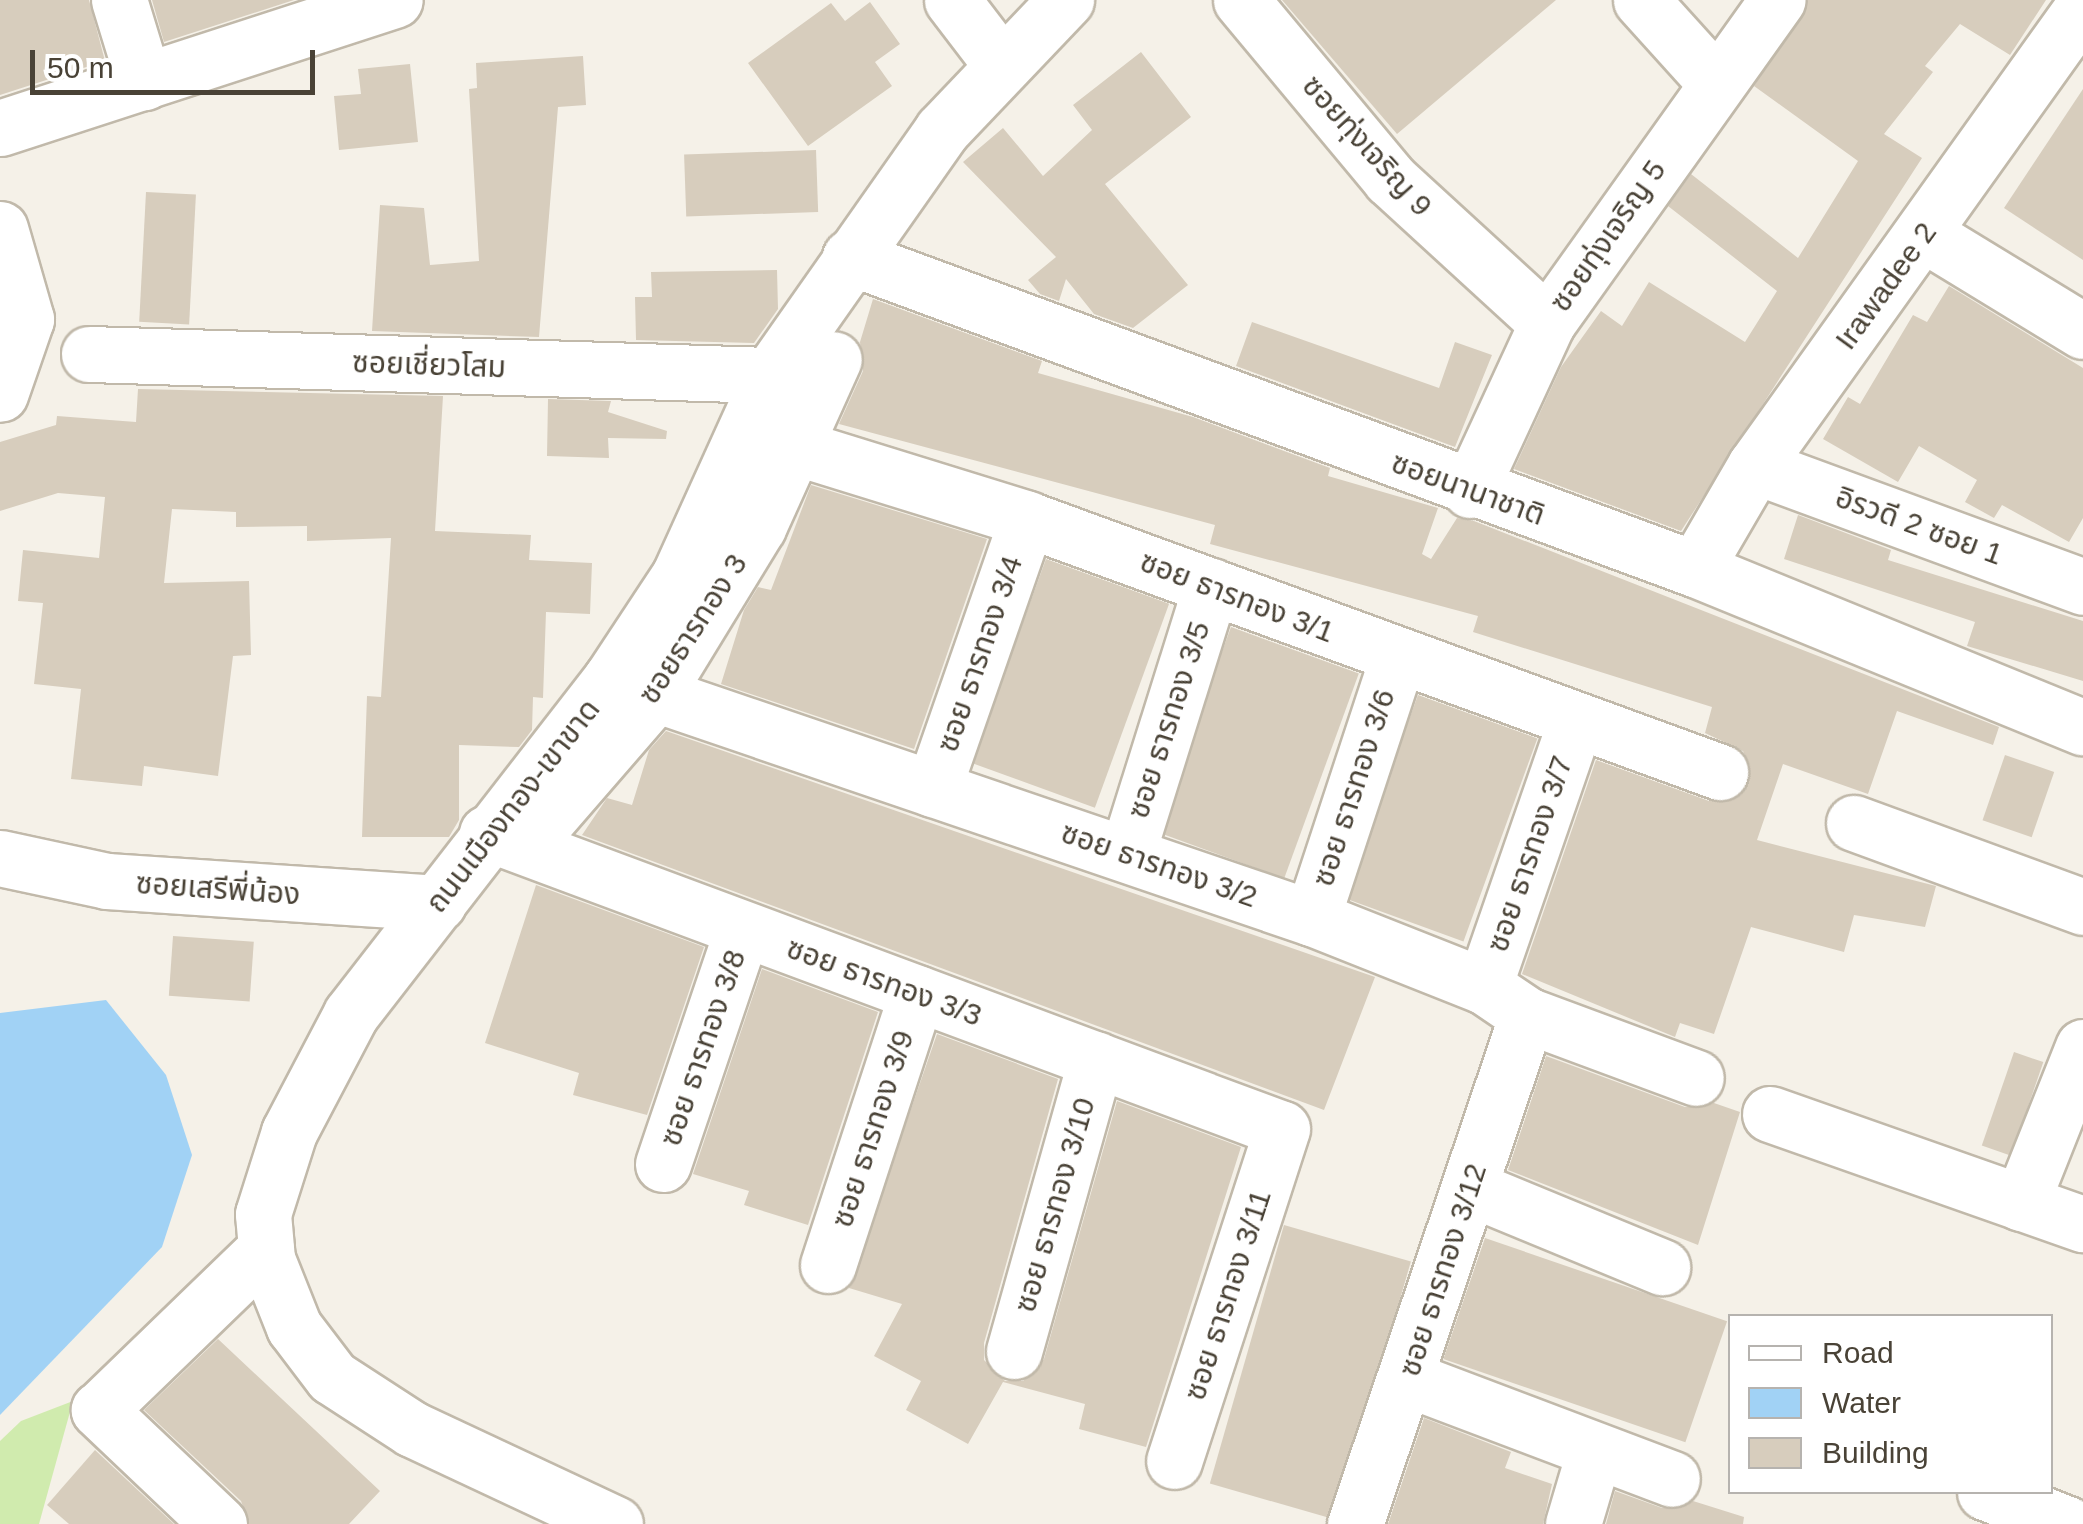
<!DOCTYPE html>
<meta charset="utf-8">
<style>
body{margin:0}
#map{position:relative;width:2083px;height:1524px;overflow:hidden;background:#f5f1e8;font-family:Helvetica,"Noto Sans Thai",sans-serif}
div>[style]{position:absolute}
.green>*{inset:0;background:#d0ebae}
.water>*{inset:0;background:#a1d2f5}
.building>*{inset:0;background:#d7cdbd;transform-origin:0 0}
.roads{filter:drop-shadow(2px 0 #c1b9aa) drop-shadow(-2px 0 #c1b9aa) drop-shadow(0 2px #c1b9aa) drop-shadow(0 -2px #c1b9aa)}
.minor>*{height:55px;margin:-27.5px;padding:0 27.5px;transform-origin:27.5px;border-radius:27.5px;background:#fff}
span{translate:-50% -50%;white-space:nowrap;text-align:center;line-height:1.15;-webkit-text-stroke:10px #fff;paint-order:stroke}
.street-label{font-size:30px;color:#494236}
.legend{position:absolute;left:1728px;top:1314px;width:325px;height:180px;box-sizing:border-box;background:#fff;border:2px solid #b6b3af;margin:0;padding:12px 18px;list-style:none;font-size:30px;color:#494236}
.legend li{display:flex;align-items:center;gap:20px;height:50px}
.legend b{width:50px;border:2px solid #b6b3af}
.scale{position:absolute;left:30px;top:50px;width:285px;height:45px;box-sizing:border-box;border:5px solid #494236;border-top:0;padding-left:12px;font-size:30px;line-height:35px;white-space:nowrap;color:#494236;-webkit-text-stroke:8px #fff;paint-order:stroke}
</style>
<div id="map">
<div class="green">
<div style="clip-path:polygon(73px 1401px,39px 1524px,0 1524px,0 1441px,21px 1421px)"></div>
</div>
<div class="water">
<div style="clip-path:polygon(106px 1000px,166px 1075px,192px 1155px,162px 1247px,0 1415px,0 1013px)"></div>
</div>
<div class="building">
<div style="clip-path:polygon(0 0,89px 0,105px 61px,0 95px)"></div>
<div style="clip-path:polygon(152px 0,294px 0,164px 42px)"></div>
<div style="clip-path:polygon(1282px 0,1556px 0,1397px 134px)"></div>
<div style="clip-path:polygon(1808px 0,2046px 0,2010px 55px,1960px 24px,1925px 66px,1933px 72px,1884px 134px,1922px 158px,1681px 531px,1514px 469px,1561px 367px,1601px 311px,1622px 326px,1649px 282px,1745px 342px,1777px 291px,1668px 206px,1691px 174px,1798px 258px,1858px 161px,1754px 86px)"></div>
<div style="clip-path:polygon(870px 2px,900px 44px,875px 62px,892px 86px,808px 146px,748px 63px,831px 3px,845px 21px)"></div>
<div style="clip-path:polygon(1141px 52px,1191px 117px,1105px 184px,1188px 285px,1133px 328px,1094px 314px,1066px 279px,1059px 301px,1040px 294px,1028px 280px,1056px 257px,963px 162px,1003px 128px,1043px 176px,1092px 130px,1073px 105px)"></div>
<div style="clip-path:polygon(583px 56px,586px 105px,558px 107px,539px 337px,372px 331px,380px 205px,424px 208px,430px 265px,479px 261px,469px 89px,477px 88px,476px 63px)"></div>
<div style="clip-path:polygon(410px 64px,418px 142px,339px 150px,334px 96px,361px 94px,358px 69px)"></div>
<div style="clip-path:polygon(2083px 89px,2083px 260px,2004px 208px)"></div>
<div style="left:816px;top:150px;width:62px;height:132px;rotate:88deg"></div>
<div style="left:146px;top:192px;width:50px;height:130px;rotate:3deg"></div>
<div style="clip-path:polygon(777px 270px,778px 309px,754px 343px,636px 340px,635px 297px,652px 297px,651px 272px)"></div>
<div style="clip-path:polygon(1949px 286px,2083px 368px,2083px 518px,2069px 542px,2002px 505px,1994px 518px,1965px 502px,1977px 480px,1919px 446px,1898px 482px,1823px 439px,1848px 397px,1860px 404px,1913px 315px,1927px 322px)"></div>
<div style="clip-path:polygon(873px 299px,1042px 361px,1038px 373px,1193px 417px,1330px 468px,1328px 476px,1438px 508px,1422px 554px,1431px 559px,1457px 518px,1474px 521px,1999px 727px,1993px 745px,1897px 711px,1868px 794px,1783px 764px,1757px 840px,1936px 886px,1925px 927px,1854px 915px,1844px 952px,1751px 927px,1714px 1034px,1680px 1023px,1675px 1037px,1522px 974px,1596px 760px,1709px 801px,1741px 795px,1750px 766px,1743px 751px,1705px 733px,1712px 707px,1473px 632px,1478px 616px,1210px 544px,1215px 525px,839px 424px,863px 371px,860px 342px)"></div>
<div style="clip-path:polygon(1252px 322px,1439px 388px,1455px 342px,1492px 355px,1455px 447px,1236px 366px)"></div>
<div style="clip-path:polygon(138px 389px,443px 396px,435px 531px,531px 535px,529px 560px,592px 563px,590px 614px,546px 612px,543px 698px,533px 697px,532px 730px,519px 747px,459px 745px,459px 820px,449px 837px,362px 837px,367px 696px,381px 697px,391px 538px,307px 541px,307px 526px,236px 527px,236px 512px,172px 509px,164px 583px,249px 581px,251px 655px,233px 656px,218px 776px,144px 766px,142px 786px,71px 779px,81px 689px,34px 684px,43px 603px,18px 601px,23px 550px,99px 558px,105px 497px,58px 493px,0 511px,0 442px,56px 425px,57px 416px,136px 422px)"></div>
<div style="clip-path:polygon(548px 399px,611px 401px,608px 412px,667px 431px,666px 439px,608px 438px,609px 458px,547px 456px)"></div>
<div style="clip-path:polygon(811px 485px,987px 539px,914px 749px,721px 684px,744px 610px,758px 587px,771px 590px)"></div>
<div style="clip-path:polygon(1798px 515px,1891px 550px,1888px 560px,2083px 621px,2083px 681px,1967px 646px,1975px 622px,1784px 559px)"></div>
<div style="left:1046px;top:559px;width:131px;height:217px;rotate:20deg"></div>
<div style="left:1231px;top:627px;width:136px;height:218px;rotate:20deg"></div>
<div style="left:1418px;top:695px;width:127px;height:216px;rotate:20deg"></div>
<div style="clip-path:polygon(666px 731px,1375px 977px,1324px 1110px,582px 835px,607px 798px,632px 805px,649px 750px)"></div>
<div style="left:2005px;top:755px;width:52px;height:69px;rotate:19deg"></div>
<div style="clip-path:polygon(536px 885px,704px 947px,647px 1115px,573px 1095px,579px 1073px,485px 1043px)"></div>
<div style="left:173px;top:936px;width:81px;height:60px;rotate:4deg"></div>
<div style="clip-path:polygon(762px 969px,878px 1012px,808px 1225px,744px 1205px,749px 1191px,693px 1174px)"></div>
<div style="clip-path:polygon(937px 1034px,1058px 1079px,984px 1343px,984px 1360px,1005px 1381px,1023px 1381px,1044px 1359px,1117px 1101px,1241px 1147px,1146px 1447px,1079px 1429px,1085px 1404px,1003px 1382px,968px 1444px,906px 1410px,921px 1381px,874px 1356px,902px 1304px,849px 1288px)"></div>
<div style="left:2014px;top:1052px;width:31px;height:99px;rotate:19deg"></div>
<div style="clip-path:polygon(1546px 1056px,1685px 1107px,1714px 1103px,1740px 1112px,1698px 1245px,1508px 1170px)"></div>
<div style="left:1284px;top:1225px;width:132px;height:269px;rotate:16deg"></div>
<div style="left:1485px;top:1238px;width:256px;height:128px;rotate:19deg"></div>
<div style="clip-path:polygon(218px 1339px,380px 1491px,349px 1524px,249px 1524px,241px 1501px,144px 1410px)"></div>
<div style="clip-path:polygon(1424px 1418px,1511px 1452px,1505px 1468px,1552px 1484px,1543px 1524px,1388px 1524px)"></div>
<div style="clip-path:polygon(95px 1450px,174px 1524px,69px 1524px,47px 1505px)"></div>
<div style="clip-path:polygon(1615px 1491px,1662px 1508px,1693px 1501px,1744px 1517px,1743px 1524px,1606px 1524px)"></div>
</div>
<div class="roads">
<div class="minor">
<div style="left:119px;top:0;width:86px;rotate:73deg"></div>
<div style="left:952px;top:0;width:81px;rotate:52.6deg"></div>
<div style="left:1241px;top:0;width:233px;rotate:50.2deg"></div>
<div style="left:1390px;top:179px;width:213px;rotate:42.5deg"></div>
<div style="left:1641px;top:0;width:110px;rotate:47.9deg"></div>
<div style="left:0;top:128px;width:415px;rotate:-18deg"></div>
<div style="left:0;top:229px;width:94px;rotate:73.9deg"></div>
<div style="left:26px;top:319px;width:79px;rotate:109.1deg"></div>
<div style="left:1924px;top:234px;width:186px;rotate:31.4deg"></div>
<div style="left:850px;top:257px;width:901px;rotate:20.27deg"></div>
<div style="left:1695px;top:569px;width:419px;rotate:22.2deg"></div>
<div style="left:89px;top:354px;width:681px;rotate:1.77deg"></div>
<div style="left:750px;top:433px;width:290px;rotate:17.2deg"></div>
<div style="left:1027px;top:519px;width:738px;rotate:20.06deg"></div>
<div style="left:1755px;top:466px;width:350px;rotate:20.2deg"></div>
<div style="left:1470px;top:490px;width:184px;rotate:-65.2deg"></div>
<div style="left:1547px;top:323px;width:397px;rotate:-54.5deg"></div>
<div style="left:1695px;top:569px;width:119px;rotate:-59.8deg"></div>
<div style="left:1755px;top:466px;width:564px;rotate:-54.45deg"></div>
<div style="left:611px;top:679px;width:741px;rotate:18.83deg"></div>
<div style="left:1312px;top:918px;width:185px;rotate:21.6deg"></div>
<div style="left:1484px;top:986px;width:52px;rotate:34deg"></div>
<div style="left:1527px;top:1015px;width:180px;rotate:20.4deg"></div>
<div style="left:933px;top:789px;width:286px;rotate:-70.8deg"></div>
<div style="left:1854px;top:823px;width:244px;rotate:20.1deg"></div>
<div style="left:539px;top:829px;width:179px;rotate:-49.1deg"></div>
<div style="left:656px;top:694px;width:196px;rotate:-58.6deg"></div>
<div style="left:758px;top:527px;width:184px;rotate:-65.7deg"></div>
<div style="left:487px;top:833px;width:848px;rotate:20.42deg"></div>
<div style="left:1282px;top:1129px;width:349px;rotate:108deg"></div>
<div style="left:1127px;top:854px;width:281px;rotate:-72.6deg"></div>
<div style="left:0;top:858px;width:109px;rotate:12.1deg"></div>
<div style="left:107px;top:881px;width:332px;rotate:3.8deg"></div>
<div style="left:1312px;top:918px;width:273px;rotate:-71.8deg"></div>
<div style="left:1484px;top:986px;width:281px;rotate:-70.9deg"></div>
<div style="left:1770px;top:1114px;width:332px;rotate:19.4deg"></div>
<div style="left:663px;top:1164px;width:246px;rotate:-71.3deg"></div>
<div style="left:1470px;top:1188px;width:208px;rotate:22.4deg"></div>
<div style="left:2021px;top:1203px;width:168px;rotate:-68.3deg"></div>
<div style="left:828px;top:1265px;width:286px;rotate:-71.9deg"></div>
<div style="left:1014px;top:1351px;width:303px;rotate:-74.3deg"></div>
<div style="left:1408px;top:1379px;width:282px;rotate:20.7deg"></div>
<div style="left:1985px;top:1492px;width:88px;rotate:21.3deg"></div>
<div style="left:219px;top:1524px;width:166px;rotate:-136.5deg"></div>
<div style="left:99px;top:1410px;width:232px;rotate:-44deg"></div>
<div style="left:615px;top:1524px;width:224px;rotate:-154.9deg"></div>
<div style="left:412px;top:1429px;width:95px;rotate:-147deg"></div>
<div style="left:332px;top:1377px;width:63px;rotate:-127.2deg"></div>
<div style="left:294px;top:1327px;width:73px;rotate:-111.7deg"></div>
<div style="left:267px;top:1259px;width:45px;rotate:-95.1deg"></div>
<div style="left:263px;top:1214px;width:86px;rotate:-72.4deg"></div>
<div style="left:289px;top:1132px;width:133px;rotate:-62.3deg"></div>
<div style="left:351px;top:1014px;width:424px;rotate:-52.2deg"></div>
<div style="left:611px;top:679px;width:123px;rotate:-56.6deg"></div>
<div style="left:679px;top:576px;width:221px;rotate:-65.6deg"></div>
<div style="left:770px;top:375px;width:299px;rotate:-54.9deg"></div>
<div style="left:942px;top:130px;width:180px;rotate:-46.4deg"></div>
<div style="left:1355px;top:1524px;width:537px;rotate:-71.33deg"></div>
<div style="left:1573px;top:1524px;width:74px;rotate:-73.5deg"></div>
</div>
</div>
<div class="street-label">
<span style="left:1367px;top:146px;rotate:48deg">ซอยทุ่งเจริญ 9</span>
<span style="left:1608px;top:236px;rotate:-55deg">ซอยทุ่งเจริญ 5</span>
<span style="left:1886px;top:286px;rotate:-54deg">Irawadee 2</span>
<span style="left:429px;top:365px;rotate:2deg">ซอยเชี่ยวโสม</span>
<span style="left:1468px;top:489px;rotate:20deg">ซอยนานาชาติ</span>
<span style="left:1919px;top:526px;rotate:20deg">อิรวดี 2 ซอย 1</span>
<span style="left:1237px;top:597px;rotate:21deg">ซอย ธารทอง 3/1</span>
<span style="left:693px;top:629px;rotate:-57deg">ซอยธารทอง 3</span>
<span style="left:980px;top:654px;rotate:-71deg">ซอย ธารทอง 3/4</span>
<span style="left:1169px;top:720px;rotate:-72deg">ซอย ธารทอง 3/5</span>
<span style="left:1354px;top:788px;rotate:-72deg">ซอย ธารทอง 3/6</span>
<span style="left:513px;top:806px;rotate:-52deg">ถนนเมืองทอง-เขาขาด</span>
<span style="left:1530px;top:854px;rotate:-71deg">ซอย ธารทอง 3/7</span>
<span style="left:1159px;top:865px;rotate:19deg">ซอย ธารทอง 3/2</span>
<span style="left:218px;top:889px;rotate:4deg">ซอยเสรีพี่น้อง</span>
<span style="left:884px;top:982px;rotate:20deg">ซอย ธารทอง 3/3</span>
<span style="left:703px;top:1048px;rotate:-71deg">ซอย ธารทอง 3/8</span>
<span style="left:873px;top:1129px;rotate:-72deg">ซอย ธารทอง 3/9</span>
<span style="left:1055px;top:1205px;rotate:-74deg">ซอย ธารทอง 3/10</span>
<span style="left:1443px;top:1270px;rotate:-72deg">ซอย ธารทอง 3/12</span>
<span style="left:1228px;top:1295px;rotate:-72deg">ซอย ธารทอง 3/11</span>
</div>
<ul class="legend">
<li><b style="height:12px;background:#fff"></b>Road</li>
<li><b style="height:28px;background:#a1d2f5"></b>Water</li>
<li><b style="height:28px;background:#d7cdbd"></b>Building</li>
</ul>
<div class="scale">50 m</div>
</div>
